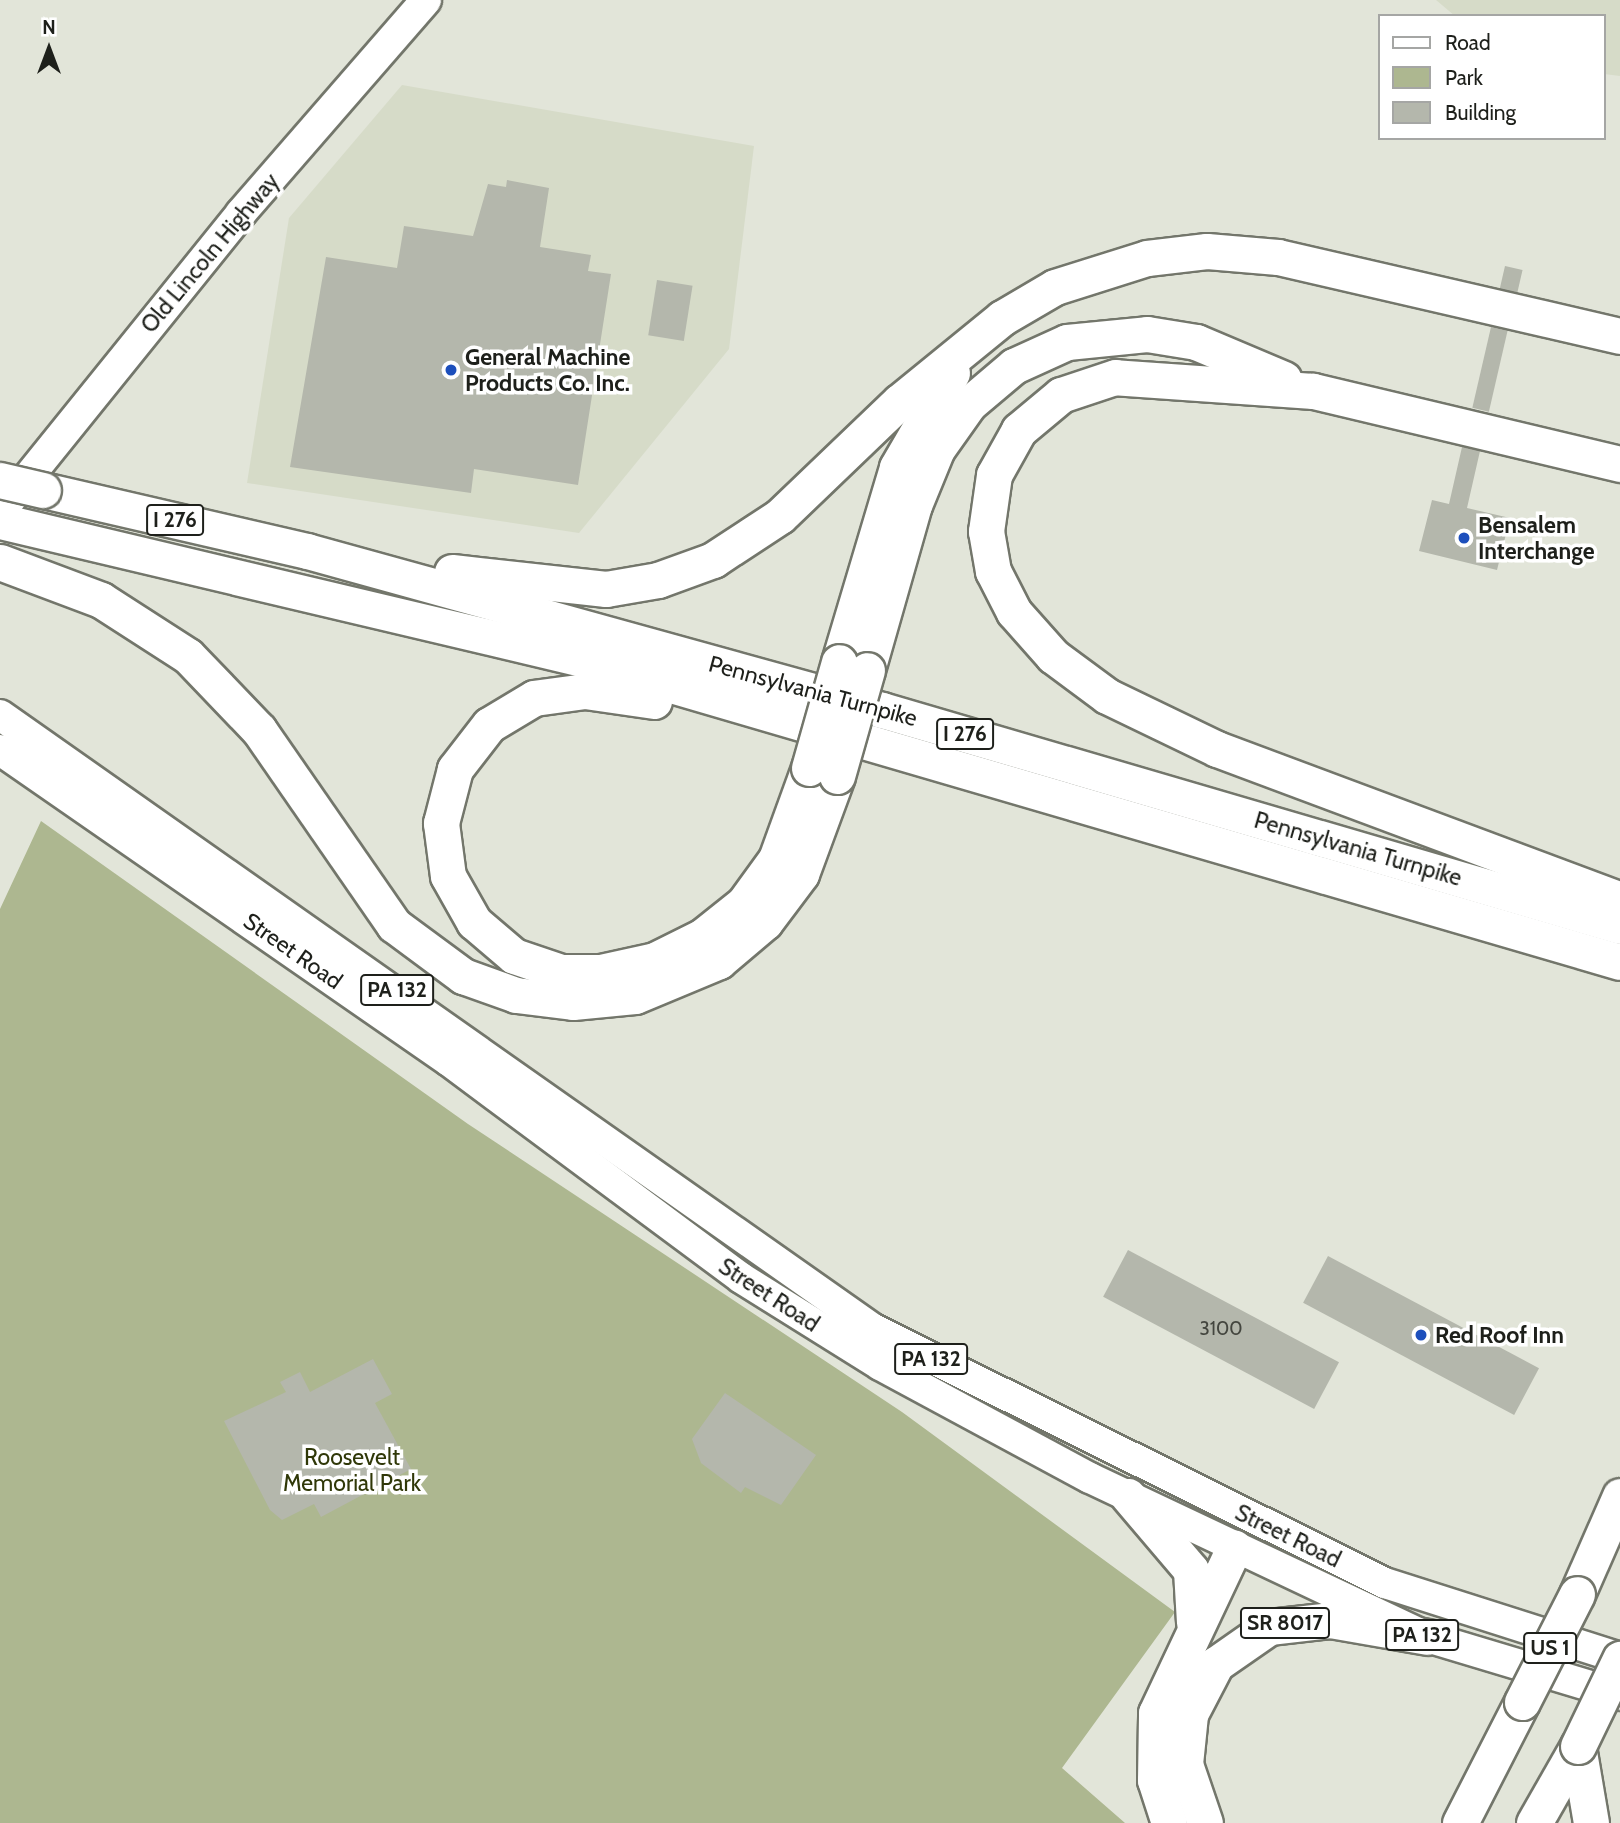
<!DOCTYPE html>
<style>
body{margin:0}
#map{position:relative;width:1620px;height:1823px;overflow:hidden;background:#e2e5d9;font-family:Cabin,sans-serif}
div>[style]{position:absolute}
.built>*{inset:0;background:#d6dbc8}
.green>*{inset:0;background:#adb790}
.building>*{inset:0;background:#b4b7ac;transform-origin:0 0}
.roads{filter:drop-shadow(2px 0 #73766b) drop-shadow(-2px 0 #73766b) drop-shadow(0 2px #73766b) drop-shadow(0 -2px #73766b)}
.major>*{height:30px;margin:-15px;padding:0 15px;transform-origin:15px;border-radius:15px;background:#fff}
.highway>*{height:35px;margin:-17.5px;padding:0 17.5px;transform-origin:17.5px;border-radius:17.5px;background:#fff}
.bridges{filter:drop-shadow(2px 0 #73766b) drop-shadow(-2px 0 #73766b) drop-shadow(0 2px #73766b) drop-shadow(0 -2px #73766b)}
.highway-bridge>*{height:35px;margin:-17.5px;padding:0 17.5px;transform-origin:17.5px;border-radius:17.5px;background:#fff}
.dots>*{width:19px;height:19px;translate:-50% -50%;box-sizing:border-box;border:4px solid #fff;border-radius:50%}
span{translate:-50% -50%;white-space:nowrap;text-align:center;line-height:1.15;-webkit-text-stroke:7px #fff;paint-order:stroke}
.number-label{font-size:19px;color:#44463f}
.number-label span{-webkit-text-stroke-width:0}
.shield-label span{padding:2px 5px;background:#fff;border:2px solid;border-radius:5px;-webkit-text-stroke-width:0}
.shield-label{font-size:21px;color:#1e201b;font-weight:700}
.street-label{font-size:23px;color:#1e201b}
.poi-label{font-size:23px;color:#1e201b;font-weight:700}
.left{translate:0 -50%;text-align:left}
.park-label{font-size:23px;color:#303808}
.legend{position:absolute;left:1378px;top:14px;width:228px;height:126px;box-sizing:border-box;background:#fff;border:2px solid #a5a6a4;margin:0;padding:9px 12px;list-style:none;font-size:21px;color:#1e201b}
.legend li{display:flex;align-items:center;gap:14px;height:35px}
.legend b{width:35px;border:2px solid #a5a6a4}
.north{position:absolute;left:14px;top:14px;width:70px;height:70px;-webkit-text-stroke:5px #fff;paint-order:stroke;rotate:0deg;font-size:19px;font-weight:700;line-height:28px;text-align:center;color:#1e201b}
.north::after{content:'';display:block;margin:auto;width:24px;height:32px;background:#1e201b;clip-path:polygon(50% 0,100% 100%,50% 72%,0 100%)}
</style>
<div id="map">
<div class="built">
<div style="clip-path:polygon(1436px 0,1620px 0,1620px 76px,1604px 74px,1604px 16px,1455px 16px)"></div>
<div style="clip-path:polygon(402px 85px,754px 146px,729px 349px,579px 533px,247px 483px,289px 218px)"></div>
</div>
<div class="green">
<div style="clip-path:polygon(41px 821px,468px 1124px,902px 1412px,1175px 1612px,1062px 1768px,1125px 1823px,0 1823px,0 909px)"></div>
</div>
<div class="building">
<div style="clip-path:polygon(507px 180px,549px 188px,540px 247px,591px 255px,588px 271px,611px 274px,578px 485px,474px 469px,471px 493px,290px 467px,326px 257px,397px 268px,404px 226px,473px 236px,488px 184px,506px 187px)"></div>
<div style="left:1505px;top:266px;width:18px;height:23px;rotate:13deg"></div>
<div style="left:657px;top:280px;width:36px;height:56px;rotate:9deg"></div>
<div style="left:1491px;top:327px;width:17px;height:83px;rotate:13deg"></div>
<div style="clip-path:polygon(1462px 447px,1480px 451px,1467px 508px,1510px 518px,1497px 570px,1419px 551px,1432px 500px,1449px 504px)"></div>
<div style="left:1128px;top:1250px;width:239px;height:53px;rotate:28deg"></div>
<div style="left:1328px;top:1256px;width:239px;height:53px;rotate:28deg"></div>
<div style="clip-path:polygon(373px 1359px,392px 1394px,375px 1403px,411px 1469px,321px 1517px,314px 1504px,282px 1520px,270px 1510px,224px 1421px,286px 1392px,280px 1382px,300px 1372px,310px 1392px)"></div>
<div style="clip-path:polygon(725px 1393px,816px 1455px,781px 1505px,745px 1487px,741px 1493px,701px 1463px,692px 1439px)"></div>
</div>
<div class="roads">
<div class="major">
<div style="left:0;top:512px;width:384px;rotate:-51.1deg"></div>
<div style="left:241px;top:213px;width:282px;rotate:-49deg"></div>
<div style="left:0;top:715px;width:1067px;rotate:35.12deg"></div>
<div style="left:873px;top:1329px;width:572px;rotate:26.39deg"></div>
<div style="left:1385px;top:1583px;width:247px;rotate:17.7deg"></div>
<div style="left:0;top:750px;width:546px;rotate:34.71deg"></div>
<div style="left:449px;top:1061px;width:364px;rotate:36.6deg"></div>
<div style="left:741px;top:1278px;width:164px;rotate:32deg"></div>
<div style="left:880px;top:1365px;width:238px;rotate:28.3deg"></div>
<div style="left:1090px;top:1478px;width:373px;rotate:25.3deg"></div>
<div style="left:1427px;top:1637px;width:202px;rotate:16.7deg"></div>
</div>
<div class="highway">
<div style="left:1620px;top:464px;width:316px;rotate:-166.6deg"></div>
<div style="left:1313px;top:391px;width:198px;rotate:-176deg"></div>
<div style="left:1115px;top:377px;width:57px;rotate:161.6deg"></div>
<div style="left:1061px;top:395px;width:55px;rotate:140.2deg"></div>
<div style="left:1019px;top:430px;width:51px;rotate:119.1deg"></div>
<div style="left:994px;top:475px;width:57px;rotate:98.1deg"></div>
<div style="left:986px;top:531px;width:41px;rotate:80.1deg"></div>
<div style="left:993px;top:571px;width:46px;rotate:62.9deg"></div>
<div style="left:1014px;top:612px;width:59px;rotate:48.4deg"></div>
<div style="left:1053px;top:656px;width:67px;rotate:36.5deg"></div>
<div style="left:1107px;top:696px;width:122px;rotate:25.7deg"></div>
<div style="left:1217px;top:749px;width:430px;rotate:20.5deg"></div>
<div style="left:43px;top:490px;width:271px;rotate:13deg"></div>
<div style="left:307px;top:551px;width:597px;rotate:15.46deg"></div>
<div style="left:882px;top:710px;width:769px;rotate:16.31deg"></div>
<div style="left:0;top:521px;width:598px;rotate:13.34deg"></div>
<div style="left:582px;top:659px;width:1081px;rotate:16.27deg"></div>
<div style="left:0;top:562px;width:108px;rotate:20.6deg"></div>
<div style="left:101px;top:600px;width:103px;rotate:32.8deg"></div>
<div style="left:188px;top:656px;width:103px;rotate:46.2deg"></div>
<div style="left:259px;top:730px;width:237px;rotate:55.3deg"></div>
<div style="left:394px;top:925px;width:86px;rotate:36.5deg"></div>
<div style="left:463px;top:976px;width:56px;rotate:19.7deg"></div>
<div style="left:516px;top:995px;width:57px;rotate:7deg"></div>
<div style="left:573px;top:1002px;width:62px;rotate:-5.5deg"></div>
<div style="left:635px;top:996px;width:91px;rotate:-22.6deg"></div>
<div style="left:719px;top:961px;width:60px;rotate:-40.3deg"></div>
<div style="left:765px;top:922px;width:60px;rotate:-53.1deg"></div>
<div style="left:801px;top:874px;width:104px;rotate:-69.8deg"></div>
<div style="left:452px;top:572px;width:155px;rotate:6.3deg"></div>
<div style="left:606px;top:589px;width:53px;rotate:-9.8deg"></div>
<div style="left:658px;top:580px;width:59px;rotate:-20deg"></div>
<div style="left:713px;top:560px;width:80px;rotate:-33.3deg"></div>
<div style="left:780px;top:516px;width:165px;rotate:-43.8deg"></div>
<div style="left:899px;top:402px;width:133px;rotate:-39.2deg"></div>
<div style="left:1002px;top:318px;width:61px;rotate:-30.3deg"></div>
<div style="left:1055px;top:287px;width:96px;rotate:-17.5deg"></div>
<div style="left:1147px;top:258px;width:60px;rotate:-6.7deg"></div>
<div style="left:1207px;top:251px;width:71px;rotate:4.8deg"></div>
<div style="left:1278px;top:257px;width:351px;rotate:13deg"></div>
<div style="left:839px;top:662px;width:203px;rotate:-73.4deg"></div>
<div style="left:897px;top:467px;width:109px;rotate:-59.7deg"></div>
<div style="left:867px;top:670px;width:172px;rotate:-74.1deg"></div>
<div style="left:914px;top:505px;width:61px;rotate:-67.7deg"></div>
<div style="left:937px;top:449px;width:55px;rotate:-54.6deg"></div>
<div style="left:969px;top:404px;width:59px;rotate:-40.2deg"></div>
<div style="left:1014px;top:366px;width:58px;rotate:-24.4deg"></div>
<div style="left:1067px;top:342px;width:80px;rotate:-5.7deg"></div>
<div style="left:1147px;top:334px;width:50px;rotate:9.3deg"></div>
<div style="left:1196px;top:342px;width:95px;rotate:22.8deg"></div>
<div style="left:654px;top:701px;width:70px;rotate:-171.8deg"></div>
<div style="left:585px;top:691px;width:51px;rotate:172.2deg"></div>
<div style="left:534px;top:698px;width:52px;rotate:149deg"></div>
<div style="left:489px;top:725px;width:56px;rotate:127.7deg"></div>
<div style="left:455px;top:769px;width:56px;rotate:104.5deg"></div>
<div style="left:441px;top:823px;width:53px;rotate:82.5deg"></div>
<div style="left:448px;top:876px;width:53px;rotate:60.5deg"></div>
<div style="left:474px;top:922px;width:52px;rotate:40.4deg"></div>
<div style="left:514px;top:956px;width:50px;rotate:18.8deg"></div>
<div style="left:561px;top:972px;width:39px"></div>
<div style="left:600px;top:972px;width:56px;rotate:-12.3deg"></div>
<div style="left:655px;top:960px;width:54px;rotate:-26.6deg"></div>
<div style="left:703px;top:936px;width:53px;rotate:-38.8deg"></div>
<div style="left:744px;top:903px;width:54px;rotate:-54deg"></div>
<div style="left:776px;top:859px;width:97px;rotate:-70.1deg"></div>
<div style="left:1128px;top:1496px;width:97px;rotate:49.6deg"></div>
<div style="left:1191px;top:1570px;width:52px;rotate:86.7deg"></div>
<div style="left:1577px;top:1594px;width:107px;rotate:-66.3deg"></div>
<div style="left:1192px;top:1695px;width:69px;rotate:95.8deg"></div>
<div style="left:1185px;top:1764px;width:62px;rotate:71.3deg"></div>
<div style="left:1188px;top:1718px;width:61px;rotate:-62.6deg"></div>
<div style="left:1216px;top:1664px;width:65px;rotate:-34.9deg"></div>
<div style="left:1269px;top:1627px;width:61px;rotate:-6.5deg"></div>
<div style="left:1330px;top:1620px;width:98px;rotate:9.9deg"></div>
<div style="left:1578px;top:1746px;width:78px;rotate:80.4deg"></div>
<div style="left:1169px;top:1823px;width:45px;rotate:-108deg"></div>
<div style="left:1155px;top:1780px;width:67px;rotate:-89.1deg"></div>
<div style="left:1156px;top:1713px;width:183px;rotate:-64.7deg"></div>
<div style="left:1460px;top:1823px;width:136px;rotate:-62.9deg"></div>
<div style="left:1534px;top:1823px;width:89px;rotate:-60.3deg"></div>
</div>
</div>
<div class="bridges">
<div class="highway-bridge">
<div style="left:0;top:480px;width:44px;rotate:13.1deg"></div>
<div style="left:809px;top:768px;width:110px;rotate:-74.2deg"></div>
<div style="left:837px;top:776px;width:110px;rotate:-74.2deg"></div>
<div style="left:1522px;top:1702px;width:121px;rotate:-63deg"></div>
<div style="left:1578px;top:1746px;width:97px;rotate:-64.2deg"></div>
</div>
</div>
<div class="dots">
<div style="left:451px;top:370px;background:#1d4fbc"></div>
<div style="left:1464px;top:538px;background:#1d4fbc"></div>
<div style="left:1421px;top:1335px;background:#1d4fbc"></div>
</div>
<div class="number-label">
<span style="left:1221px;top:1329px">3100</span>
</div>
<div class="shield-label">
<span style="left:175px;top:520px">I 276</span>
<span style="left:965px;top:734px">I 276</span>
<span style="left:397px;top:990px">PA 132</span>
<span style="left:931px;top:1359px">PA 132</span>
<span style="left:1285px;top:1623px">SR 8017</span>
<span style="left:1422px;top:1635px">PA 132</span>
<span style="left:1550px;top:1648px">US 1</span>
</div>
<div class="street-label">
<span style="left:210px;top:253px;rotate:-50deg">Old Lincoln Highway</span>
<span style="left:813px;top:691px;rotate:15deg">Pennsylvania Turnpike</span>
<span style="left:1358px;top:849px;rotate:16deg">Pennsylvania Turnpike</span>
<span style="left:293px;top:951px;rotate:35deg">Street Road</span>
<span style="left:769px;top:1295px;rotate:33deg">Street Road</span>
<span style="left:1288px;top:1536px;rotate:26deg">Street Road</span>
</div>
<div class="poi-label">
<span class="left" style="left:465px;top:370px">General Machine<br>Products Co. Inc.</span>
<span class="left" style="left:1478px;top:538px">Bensalem<br>Interchange</span>
<span class="left" style="left:1435px;top:1335px">Red Roof Inn</span>
</div>
<div class="park-label">
<span style="left:352px;top:1470px">Roosevelt<br>Memorial Park</span>
</div>
<ul class="legend">
<li><b style="height:9px;background:#fff"></b>Road</li>
<li><b style="height:19px;background:#adb790"></b>Park</li>
<li><b style="height:19px;background:#b4b7ac"></b>Building</li>
</ul>
<div class="north">N</div>
</div>
